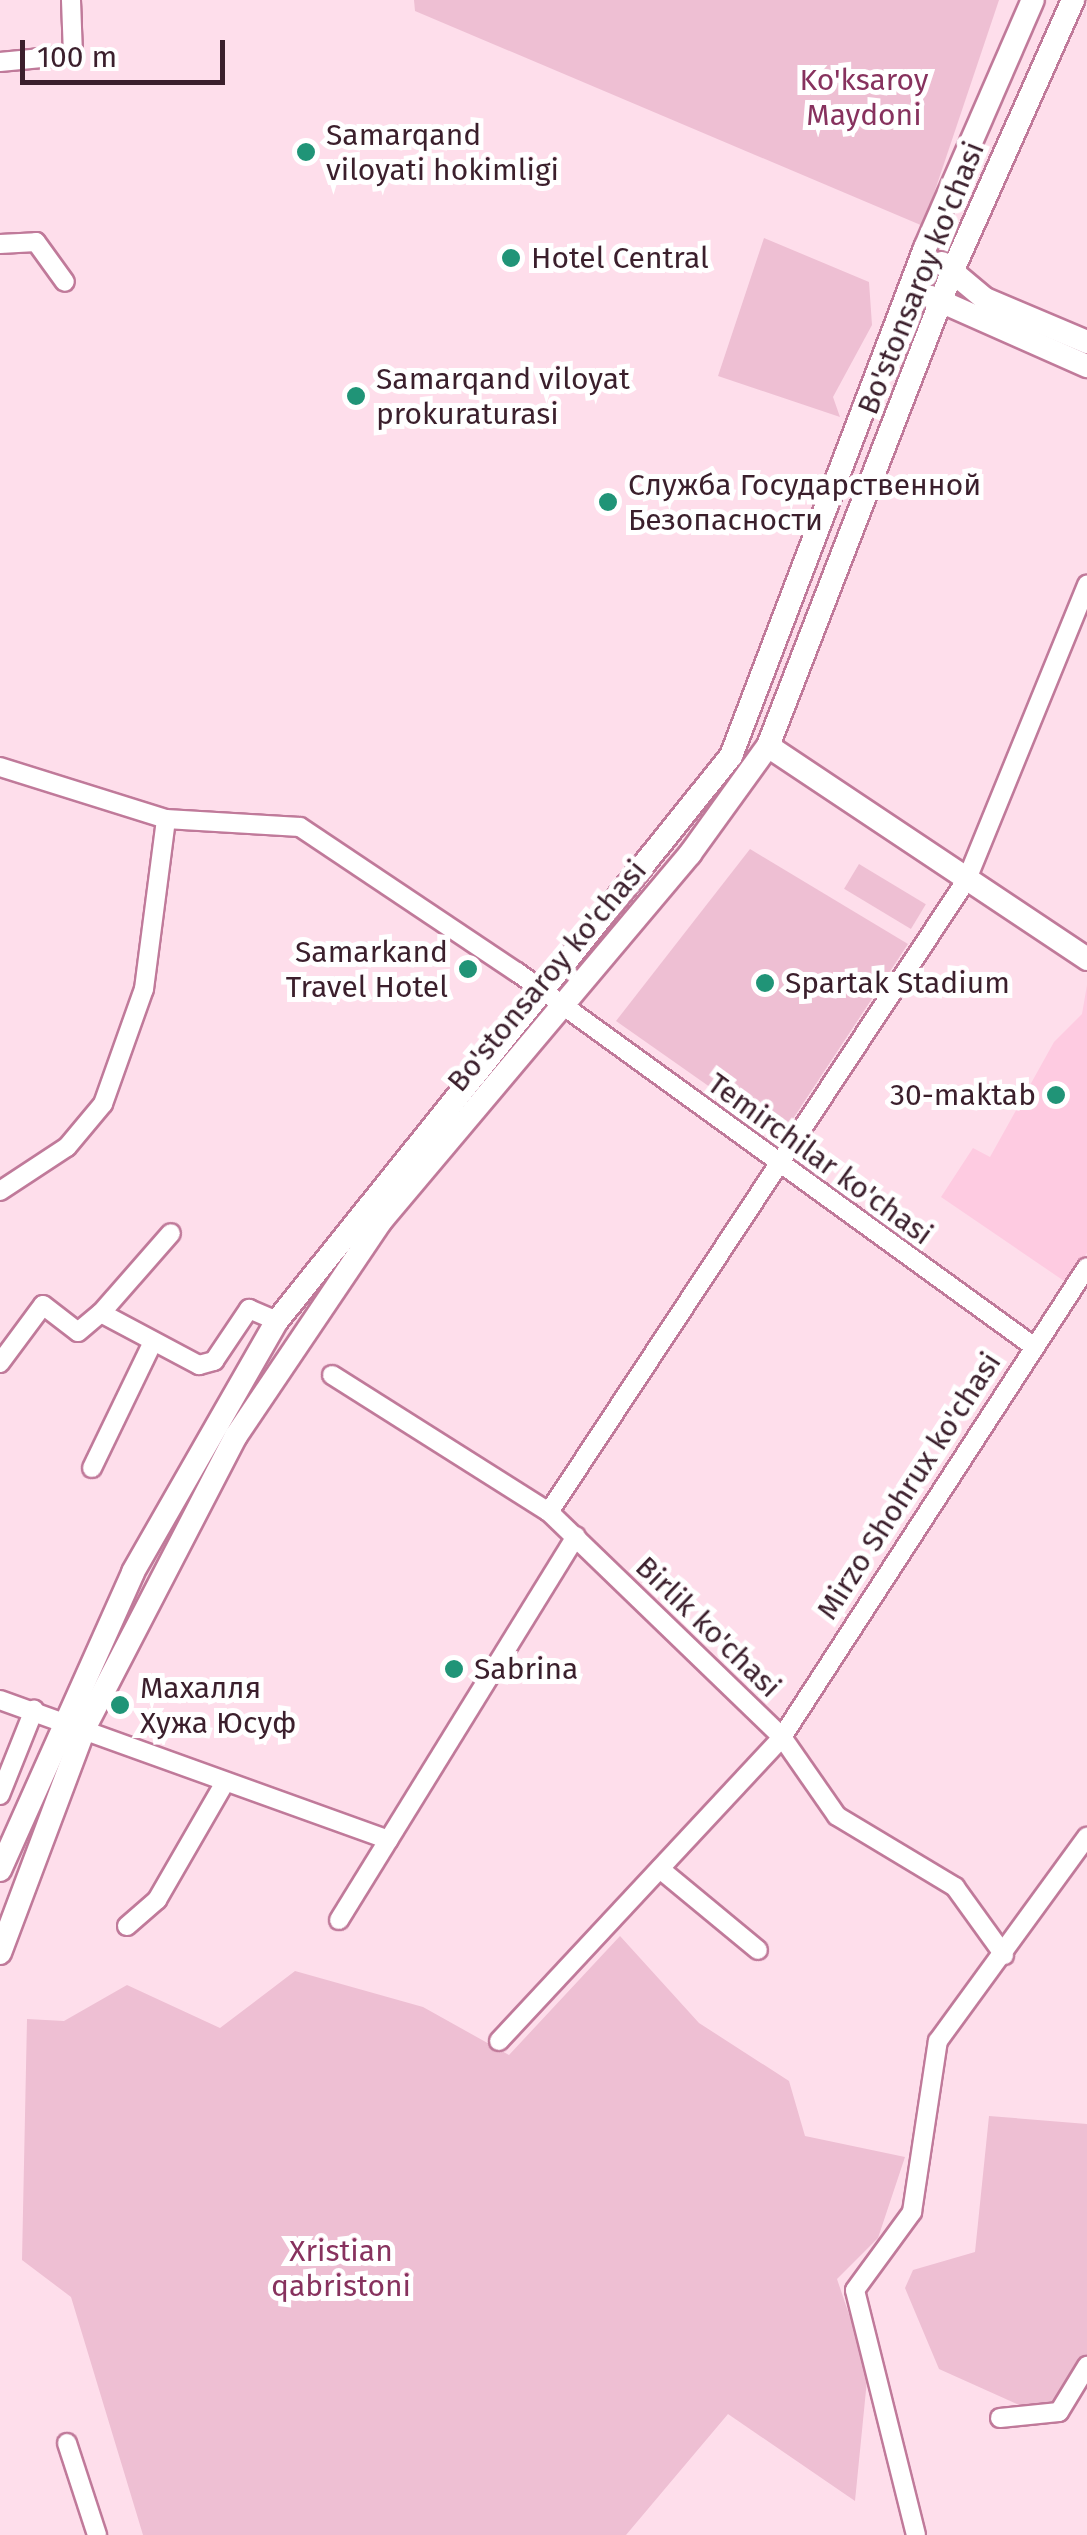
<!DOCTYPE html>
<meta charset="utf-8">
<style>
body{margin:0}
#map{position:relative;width:1087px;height:2535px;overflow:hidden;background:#fedeeb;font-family:"Fira Sans",sans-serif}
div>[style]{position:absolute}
.built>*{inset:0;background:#fecbe1}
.green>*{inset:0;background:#eebfd3;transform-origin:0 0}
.roads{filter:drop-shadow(2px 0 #c07a9a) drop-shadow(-2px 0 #c07a9a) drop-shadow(0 2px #c07a9a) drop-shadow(0 -2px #c07a9a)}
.minor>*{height:18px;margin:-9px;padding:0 9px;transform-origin:9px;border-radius:9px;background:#fff}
.major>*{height:22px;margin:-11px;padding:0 11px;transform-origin:11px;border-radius:11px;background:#fff}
.dots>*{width:28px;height:28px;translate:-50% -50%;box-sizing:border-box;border:5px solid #fff;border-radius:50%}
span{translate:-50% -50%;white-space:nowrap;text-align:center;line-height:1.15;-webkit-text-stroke:10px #fff;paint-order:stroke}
.park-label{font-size:30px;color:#87325e}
.poi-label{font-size:30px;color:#3b1f2c}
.left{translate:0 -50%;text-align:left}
.right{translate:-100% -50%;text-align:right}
.street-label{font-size:30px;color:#3b1f2c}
.scale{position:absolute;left:20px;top:40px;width:205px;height:45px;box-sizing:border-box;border:5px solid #3b1f2c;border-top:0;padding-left:12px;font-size:30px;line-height:35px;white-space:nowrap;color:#3b1f2c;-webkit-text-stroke:8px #fff;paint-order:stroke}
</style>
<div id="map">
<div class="built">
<div style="clip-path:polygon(1087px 985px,1087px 1253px,1067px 1283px,941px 1197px,973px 1148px,990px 1157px,1054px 1042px,1082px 1014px)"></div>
</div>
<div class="green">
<div style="clip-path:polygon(414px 0,999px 0,923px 226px,415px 11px)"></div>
<div style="clip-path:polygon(764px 238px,869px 282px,872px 325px,833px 397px,840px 417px,718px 376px)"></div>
<div style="clip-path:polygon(750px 849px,908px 944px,781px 1137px,616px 1021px)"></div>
<div style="left:859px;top:864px;width:78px;height:29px;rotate:31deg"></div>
<div style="clip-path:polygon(620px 1936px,699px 2023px,789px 2081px,805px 2136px,905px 2157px,878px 2238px,837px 2279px,868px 2370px,855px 2501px,728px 2414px,626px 2535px,143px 2535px,71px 2297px,22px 2260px,27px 2019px,64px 2021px,127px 1985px,220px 2028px,295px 1971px,423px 2007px,509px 2055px)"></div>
<div style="clip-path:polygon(989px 2116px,1087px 2124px,1087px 2375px,1046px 2417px,939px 2369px,905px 2288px,913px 2270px,975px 2252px)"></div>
</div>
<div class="roads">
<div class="minor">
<div style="left:0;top:62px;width:73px;rotate:-5.5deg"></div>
<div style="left:73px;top:55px;width:55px;rotate:-92.1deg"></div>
<div style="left:0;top:244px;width:36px;rotate:-3deg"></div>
<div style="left:36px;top:242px;width:49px;rotate:54.1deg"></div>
<div style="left:0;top:767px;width:174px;rotate:17.4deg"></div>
<div style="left:166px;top:819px;width:134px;rotate:3.4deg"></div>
<div style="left:300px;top:827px;width:261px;rotate:33.8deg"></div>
<div style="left:517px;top:972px;width:637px;rotate:35.93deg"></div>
<div style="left:0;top:1191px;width:80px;rotate:-33.3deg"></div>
<div style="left:67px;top:1147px;width:56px;rotate:-50.1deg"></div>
<div style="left:103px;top:1104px;width:122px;rotate:-70.4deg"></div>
<div style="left:144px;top:989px;width:171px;rotate:-82.6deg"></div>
<div style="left:101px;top:1313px;width:106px;rotate:-48.8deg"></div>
<div style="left:0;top:1363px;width:72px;rotate:-53.4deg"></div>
<div style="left:43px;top:1305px;width:44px;rotate:37.6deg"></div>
<div style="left:78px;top:1332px;width:30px;rotate:-40deg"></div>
<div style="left:101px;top:1313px;width:111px;rotate:28deg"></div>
<div style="left:199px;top:1365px;width:16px;rotate:-15deg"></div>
<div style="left:214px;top:1361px;width:63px;rotate:-56.1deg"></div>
<div style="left:249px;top:1309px;width:30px;rotate:23deg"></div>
<div style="left:332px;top:1375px;width:257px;rotate:32.3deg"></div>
<div style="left:549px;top:1512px;width:324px;rotate:44deg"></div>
<div style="left:782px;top:1737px;width:96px;rotate:55.2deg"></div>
<div style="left:837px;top:1816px;width:138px;rotate:31deg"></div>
<div style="left:955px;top:1887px;width:84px;rotate:54.2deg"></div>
<div style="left:92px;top:1468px;width:138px;rotate:-64.2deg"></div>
<div style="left:549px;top:1512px;width:759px;rotate:-56.56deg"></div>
<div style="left:967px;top:879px;width:318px;rotate:-67.8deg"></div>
<div style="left:0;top:1700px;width:413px;rotate:19.8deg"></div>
<div style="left:0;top:1795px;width:92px;rotate:-68.2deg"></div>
<div style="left:660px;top:1869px;width:127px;rotate:39.6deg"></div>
<div style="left:339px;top:1920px;width:451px;rotate:-58.3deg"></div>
<div style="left:127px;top:1926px;width:40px;rotate:-41deg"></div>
<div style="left:157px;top:1900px;width:136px;rotate:-60deg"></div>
<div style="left:499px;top:2041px;width:415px;rotate:-47deg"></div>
<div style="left:782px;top:1737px;width:560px;rotate:-57.02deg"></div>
<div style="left:1000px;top:2418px;width:59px;rotate:-5.8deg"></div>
<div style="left:1059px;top:2412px;width:54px;rotate:-58.7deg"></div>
<div style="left:67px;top:2443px;width:97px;rotate:71.9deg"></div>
<div style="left:916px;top:2535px;width:252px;rotate:-104deg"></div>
<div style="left:855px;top:2290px;width:97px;rotate:-53.8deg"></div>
<div style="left:912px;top:2212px;width:173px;rotate:-81.4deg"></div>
<div style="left:938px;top:2041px;width:253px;rotate:-53.9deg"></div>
</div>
<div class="major">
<div style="left:942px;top:263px;width:56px;rotate:39.9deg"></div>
<div style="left:985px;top:299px;width:111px;rotate:22.9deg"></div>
<div style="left:931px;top:297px;width:171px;rotate:23.9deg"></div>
<div style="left:768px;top:746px;width:384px;rotate:33.7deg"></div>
<div style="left:0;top:1870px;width:326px;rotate:-65.9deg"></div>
<div style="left:133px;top:1572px;width:289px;rotate:-60.2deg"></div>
<div style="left:277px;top:1321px;width:725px;rotate:-51.22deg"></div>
<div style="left:731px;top:756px;width:544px;rotate:-69.1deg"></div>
<div style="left:925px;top:248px;width:270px;rotate:-66.5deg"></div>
<div style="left:0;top:1953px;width:239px;rotate:-69.4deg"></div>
<div style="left:84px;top:1729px;width:330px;rotate:-62.6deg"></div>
<div style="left:236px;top:1436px;width:259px;rotate:-56deg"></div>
<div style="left:381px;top:1221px;width:480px;rotate:-49.9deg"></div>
<div style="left:690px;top:854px;width:133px;rotate:-54.2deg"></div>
<div style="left:768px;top:746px;width:508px;rotate:-68.78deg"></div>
<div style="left:952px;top:272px;width:298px;rotate:-66deg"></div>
</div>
</div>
<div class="dots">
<div style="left:306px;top:152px;background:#209477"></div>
<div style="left:511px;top:258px;background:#209477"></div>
<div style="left:356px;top:396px;background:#209477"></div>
<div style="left:608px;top:502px;background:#209477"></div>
<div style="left:468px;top:969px;background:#209477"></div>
<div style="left:765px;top:983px;background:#209477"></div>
<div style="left:1056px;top:1095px;background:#209477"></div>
<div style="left:454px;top:1669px;background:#209477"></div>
<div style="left:120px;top:1705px;background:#209477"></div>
</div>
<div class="park-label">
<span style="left:864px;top:97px">Ko'ksaroy<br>Maydoni</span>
<span style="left:341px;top:2268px">Xristian<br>qabristoni</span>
</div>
<div class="poi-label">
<span class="left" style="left:326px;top:152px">Samarqand<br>viloyati hokimligi</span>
<span class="left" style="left:531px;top:258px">Hotel Central</span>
<span class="left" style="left:376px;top:396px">Samarqand viloyat<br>prokuraturasi</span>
<span class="left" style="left:628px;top:502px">Служба Государственной<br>Безопасности</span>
<span class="right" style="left:448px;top:969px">Samarkand<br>Travel Hotel</span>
<span class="left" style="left:785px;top:983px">Spartak Stadium</span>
<span class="right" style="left:1036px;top:1095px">30-maktab</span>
<span class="left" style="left:474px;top:1669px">Sabrina</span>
<span class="left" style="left:140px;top:1705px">Махалля<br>Хужа Юсуф</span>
</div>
<div class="street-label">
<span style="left:921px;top:278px;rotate:-68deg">Bo'stonsaroy ko'chasi</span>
<span style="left:547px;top:976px;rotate:-50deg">Bo'stonsaroy ko'chasi</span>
<span style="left:820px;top:1159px;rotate:36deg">Temirchilar ko'chasi</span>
<span style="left:909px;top:1486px;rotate:-57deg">Mirzo Shohrux ko'chasi</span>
<span style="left:708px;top:1627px;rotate:44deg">Birlik ko'chasi</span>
</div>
<div class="scale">100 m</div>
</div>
